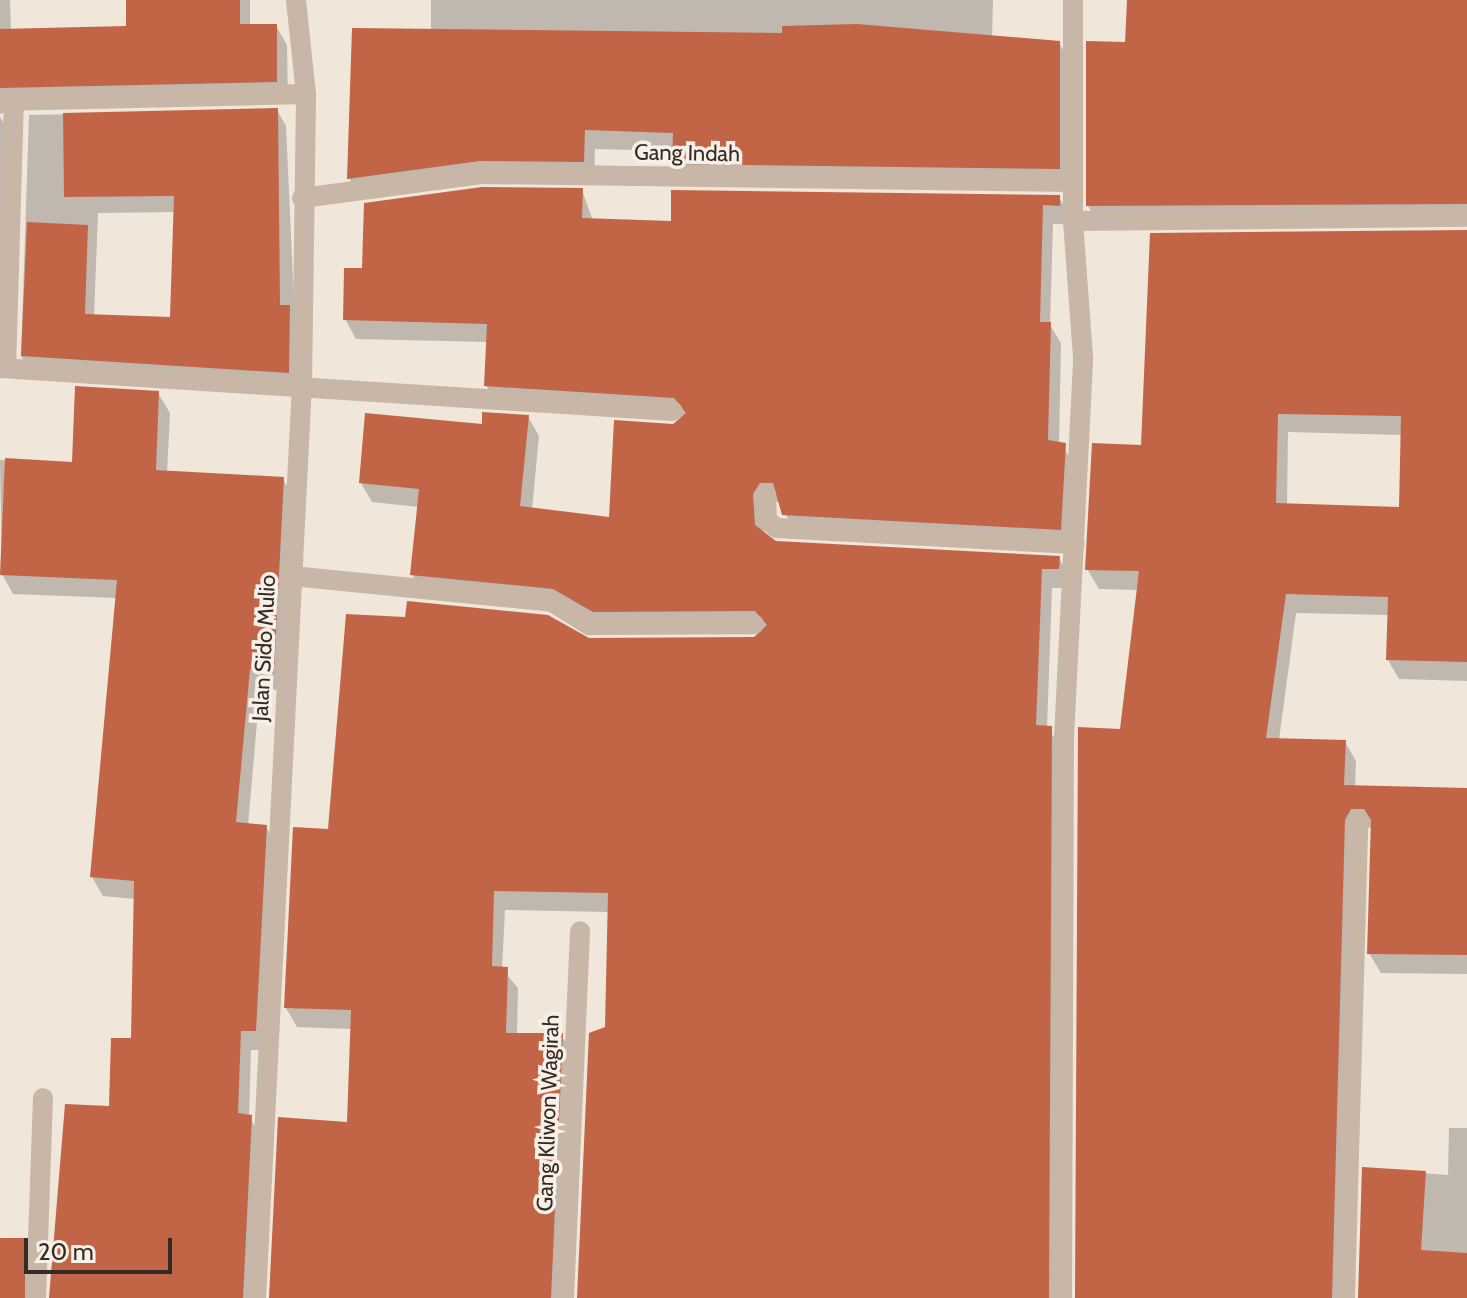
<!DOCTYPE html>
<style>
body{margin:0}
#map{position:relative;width:1467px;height:1298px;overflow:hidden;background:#f0e6da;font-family:Cabin,sans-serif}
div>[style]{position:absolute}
.shadow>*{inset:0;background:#0003}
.building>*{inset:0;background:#c26546;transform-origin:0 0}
.minor>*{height:20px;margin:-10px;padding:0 10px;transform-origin:10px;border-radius:10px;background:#c8b6a6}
span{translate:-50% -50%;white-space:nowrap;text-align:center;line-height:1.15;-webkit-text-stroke:7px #f8f0e6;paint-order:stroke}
.street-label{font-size:22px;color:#342b27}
.scale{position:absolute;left:24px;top:1238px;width:148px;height:36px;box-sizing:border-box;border:4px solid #342b27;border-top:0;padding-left:10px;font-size:24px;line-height:28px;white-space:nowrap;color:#342b27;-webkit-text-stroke:6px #f8f0e6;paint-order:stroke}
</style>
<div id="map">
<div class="shadow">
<div style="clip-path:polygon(0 0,10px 0,11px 31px,128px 28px,128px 0,250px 0,250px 26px,276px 26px,287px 45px,288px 101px,25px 106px,0 114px)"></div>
<div style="clip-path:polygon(431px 0,993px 0,992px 39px,1059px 43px,1070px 62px,1070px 188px,685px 183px,675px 151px,595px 149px,594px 181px,491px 180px,360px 198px,349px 178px,431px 33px)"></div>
<div style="clip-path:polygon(1129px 0,1467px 0,1467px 223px,1099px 225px,1088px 206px,1127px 44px)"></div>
<div style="clip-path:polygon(evenodd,277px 110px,286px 126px,298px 389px,31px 372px,21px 356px,29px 115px,277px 110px,175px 212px,172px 319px,94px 317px,98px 213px,175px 212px)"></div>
<div style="clip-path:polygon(0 117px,11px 135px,0 376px)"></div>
<div style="clip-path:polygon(582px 190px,593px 221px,672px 223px,1059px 197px,1070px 216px,1070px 224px,1053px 224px,1050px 325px,1061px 343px,1059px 444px,1076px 464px,1072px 549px,795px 534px,780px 502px,771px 502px,763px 515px,764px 535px,776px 543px,1059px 558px,1070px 578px,1070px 588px,1052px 588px,1047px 728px,1062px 748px,1059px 1298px,579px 1298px,607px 1028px,609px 912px,505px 910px,502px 969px,518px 988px,517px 1035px,561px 1035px,573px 1054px,562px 1298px,271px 1298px,349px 1124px,352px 1029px,297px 1027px,286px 1008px,330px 831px,589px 640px,755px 639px,764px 630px,605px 631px,566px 608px,423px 594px,412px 574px,419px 507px,372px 502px,361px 483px,483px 426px,528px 417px,539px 436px,532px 510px,611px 519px,683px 417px,497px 405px,486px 385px,488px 342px,356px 339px,345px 319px,364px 270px)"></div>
<div style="clip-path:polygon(evenodd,1467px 232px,1467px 681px,1399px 679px,1388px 660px,1389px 615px,1296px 613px,1279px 740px,1345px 742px,1356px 761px,1355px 787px,1467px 790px,1467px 974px,1381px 973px,1369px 953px,1373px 828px,1364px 827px,1343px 1298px,1077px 1298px,1139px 590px,1099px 589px,1087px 569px,1143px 447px,1467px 232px,1288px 432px,1403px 435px,1401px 509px,1287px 506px,1288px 432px)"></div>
<div style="clip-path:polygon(158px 393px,170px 413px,167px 473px,283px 479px,294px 499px,285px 691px,260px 688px,248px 825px,266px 827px,277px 846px,267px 1050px,251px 1050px,249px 1117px,262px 1137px,254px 1298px,51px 1298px,53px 1241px,60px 1241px,133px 1040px,136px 899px,103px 896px,92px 877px,118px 598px,13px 594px,2px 574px,0 460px,74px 464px)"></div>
<div style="clip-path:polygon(1449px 1128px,1467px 1128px,1467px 1298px,1360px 1298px,1364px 1169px,1448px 1175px)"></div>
<div style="clip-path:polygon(0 1240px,24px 1240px,35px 1260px,34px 1298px,0 1298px)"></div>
</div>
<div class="building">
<div style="clip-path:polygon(126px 0,240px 0,240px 24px,277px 24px,277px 82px,0 88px,0 29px,126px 26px)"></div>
<div style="clip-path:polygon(1127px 0,1467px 0,1467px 204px,1086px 206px,1086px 41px,1125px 42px)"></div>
<div style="clip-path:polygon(857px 24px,1060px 41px,1060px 169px,672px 164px,673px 133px,585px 130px,584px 162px,480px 161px,347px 179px,352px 28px,782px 33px,782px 26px)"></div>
<div style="clip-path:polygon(278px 108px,280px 305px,290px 305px,289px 373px,21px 356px,27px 222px,88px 225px,85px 314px,170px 317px,174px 196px,64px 197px,63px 113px)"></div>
<div style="clip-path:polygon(482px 187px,583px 188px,582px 218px,671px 221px,671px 190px,1060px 195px,1060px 206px,1043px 205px,1040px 322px,1051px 322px,1048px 440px,1066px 443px,1061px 530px,782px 515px,773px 483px,760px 483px,753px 494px,755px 525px,776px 541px,1060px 556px,1059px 569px,1042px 569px,1036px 725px,1052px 726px,1049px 1298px,577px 1298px,589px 1033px,605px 1027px,608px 893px,494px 891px,492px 966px,508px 967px,506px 1033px,563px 1033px,551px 1298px,269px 1298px,278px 1117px,347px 1122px,351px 1010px,284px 1008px,293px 827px,328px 829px,346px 614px,405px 617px,407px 601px,548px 615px,589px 638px,754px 637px,767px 625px,755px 611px,593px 612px,553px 589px,410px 575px,419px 489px,359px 483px,365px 413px,482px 424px,482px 412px,529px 415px,520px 506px,609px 517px,614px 420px,673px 424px,686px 413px,674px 398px,484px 386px,487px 324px,343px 320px,344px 268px,362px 268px,364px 203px)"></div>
<div style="clip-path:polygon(evenodd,1467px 230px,1467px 662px,1386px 660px,1388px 597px,1286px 594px,1266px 738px,1346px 740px,1344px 785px,1467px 788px,1467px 955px,1367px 954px,1371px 820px,1364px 809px,1351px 809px,1345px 820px,1332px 1298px,1075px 1298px,1078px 727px,1120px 729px,1139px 571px,1085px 570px,1092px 443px,1141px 445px,1150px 233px,1467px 230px,1278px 414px,1401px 416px,1399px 507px,1276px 503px,1278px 414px)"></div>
<div style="clip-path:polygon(75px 386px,159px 391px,156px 470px,284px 477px,274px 673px,250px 669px,236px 822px,267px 825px,256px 1031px,241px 1031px,238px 1113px,252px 1115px,243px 1298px,49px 1298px,65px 1104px,109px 1106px,111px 1038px,131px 1038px,134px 881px,90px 877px,117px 580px,0 575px,5px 458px,72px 462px)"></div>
<div style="clip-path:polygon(1362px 1167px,1426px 1171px,1421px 1250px,1467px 1253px,1467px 1298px,1358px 1298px)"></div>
<div style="left:0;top:1238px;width:25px;height:60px"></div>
</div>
<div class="minor">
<div style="left:0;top:101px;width:306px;rotate:-1.3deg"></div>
<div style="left:302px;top:198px;width:181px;rotate:-7.6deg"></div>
<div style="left:481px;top:174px;width:592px;rotate:0.77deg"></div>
<div style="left:1073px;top:221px;width:394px;rotate:-0.6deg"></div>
<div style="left:0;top:368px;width:674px;rotate:3.66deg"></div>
<div style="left:6px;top:368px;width:268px;rotate:-88.3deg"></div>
<div style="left:766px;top:494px;width:26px;rotate:88deg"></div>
<div style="left:767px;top:520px;width:13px;rotate:39deg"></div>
<div style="left:777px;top:528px;width:298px;rotate:3.1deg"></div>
<div style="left:292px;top:576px;width:261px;rotate:5.7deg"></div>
<div style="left:552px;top:602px;width:44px;rotate:31.9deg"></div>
<div style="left:589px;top:625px;width:165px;rotate:-0.3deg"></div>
<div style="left:36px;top:1298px;width:200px;rotate:-88deg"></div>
<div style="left:256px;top:1298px;width:914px;rotate:-87.12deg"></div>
<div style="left:302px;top:385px;width:291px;rotate:-89.2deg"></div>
<div style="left:306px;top:94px;width:95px;rotate:-96.1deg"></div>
<div style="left:564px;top:1298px;width:367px;rotate:-87.5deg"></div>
<div style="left:1062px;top:1298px;width:561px;rotate:-89.8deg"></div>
<div style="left:1064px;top:737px;width:380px;rotate:-87.1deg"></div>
<div style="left:1083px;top:357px;width:136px;rotate:-94.2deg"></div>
<div style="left:1073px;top:221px;width:221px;rotate:-90deg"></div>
<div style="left:1345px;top:1298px;width:478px;rotate:-88.4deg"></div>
</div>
<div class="street-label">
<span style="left:687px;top:153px;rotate:1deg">Gang Indah</span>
<span style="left:264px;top:648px;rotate:-87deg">Jalan Sido Mulio</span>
<span style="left:548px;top:1113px;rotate:-88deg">Gang Kliwon Wagirah</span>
</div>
<div class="scale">20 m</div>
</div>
